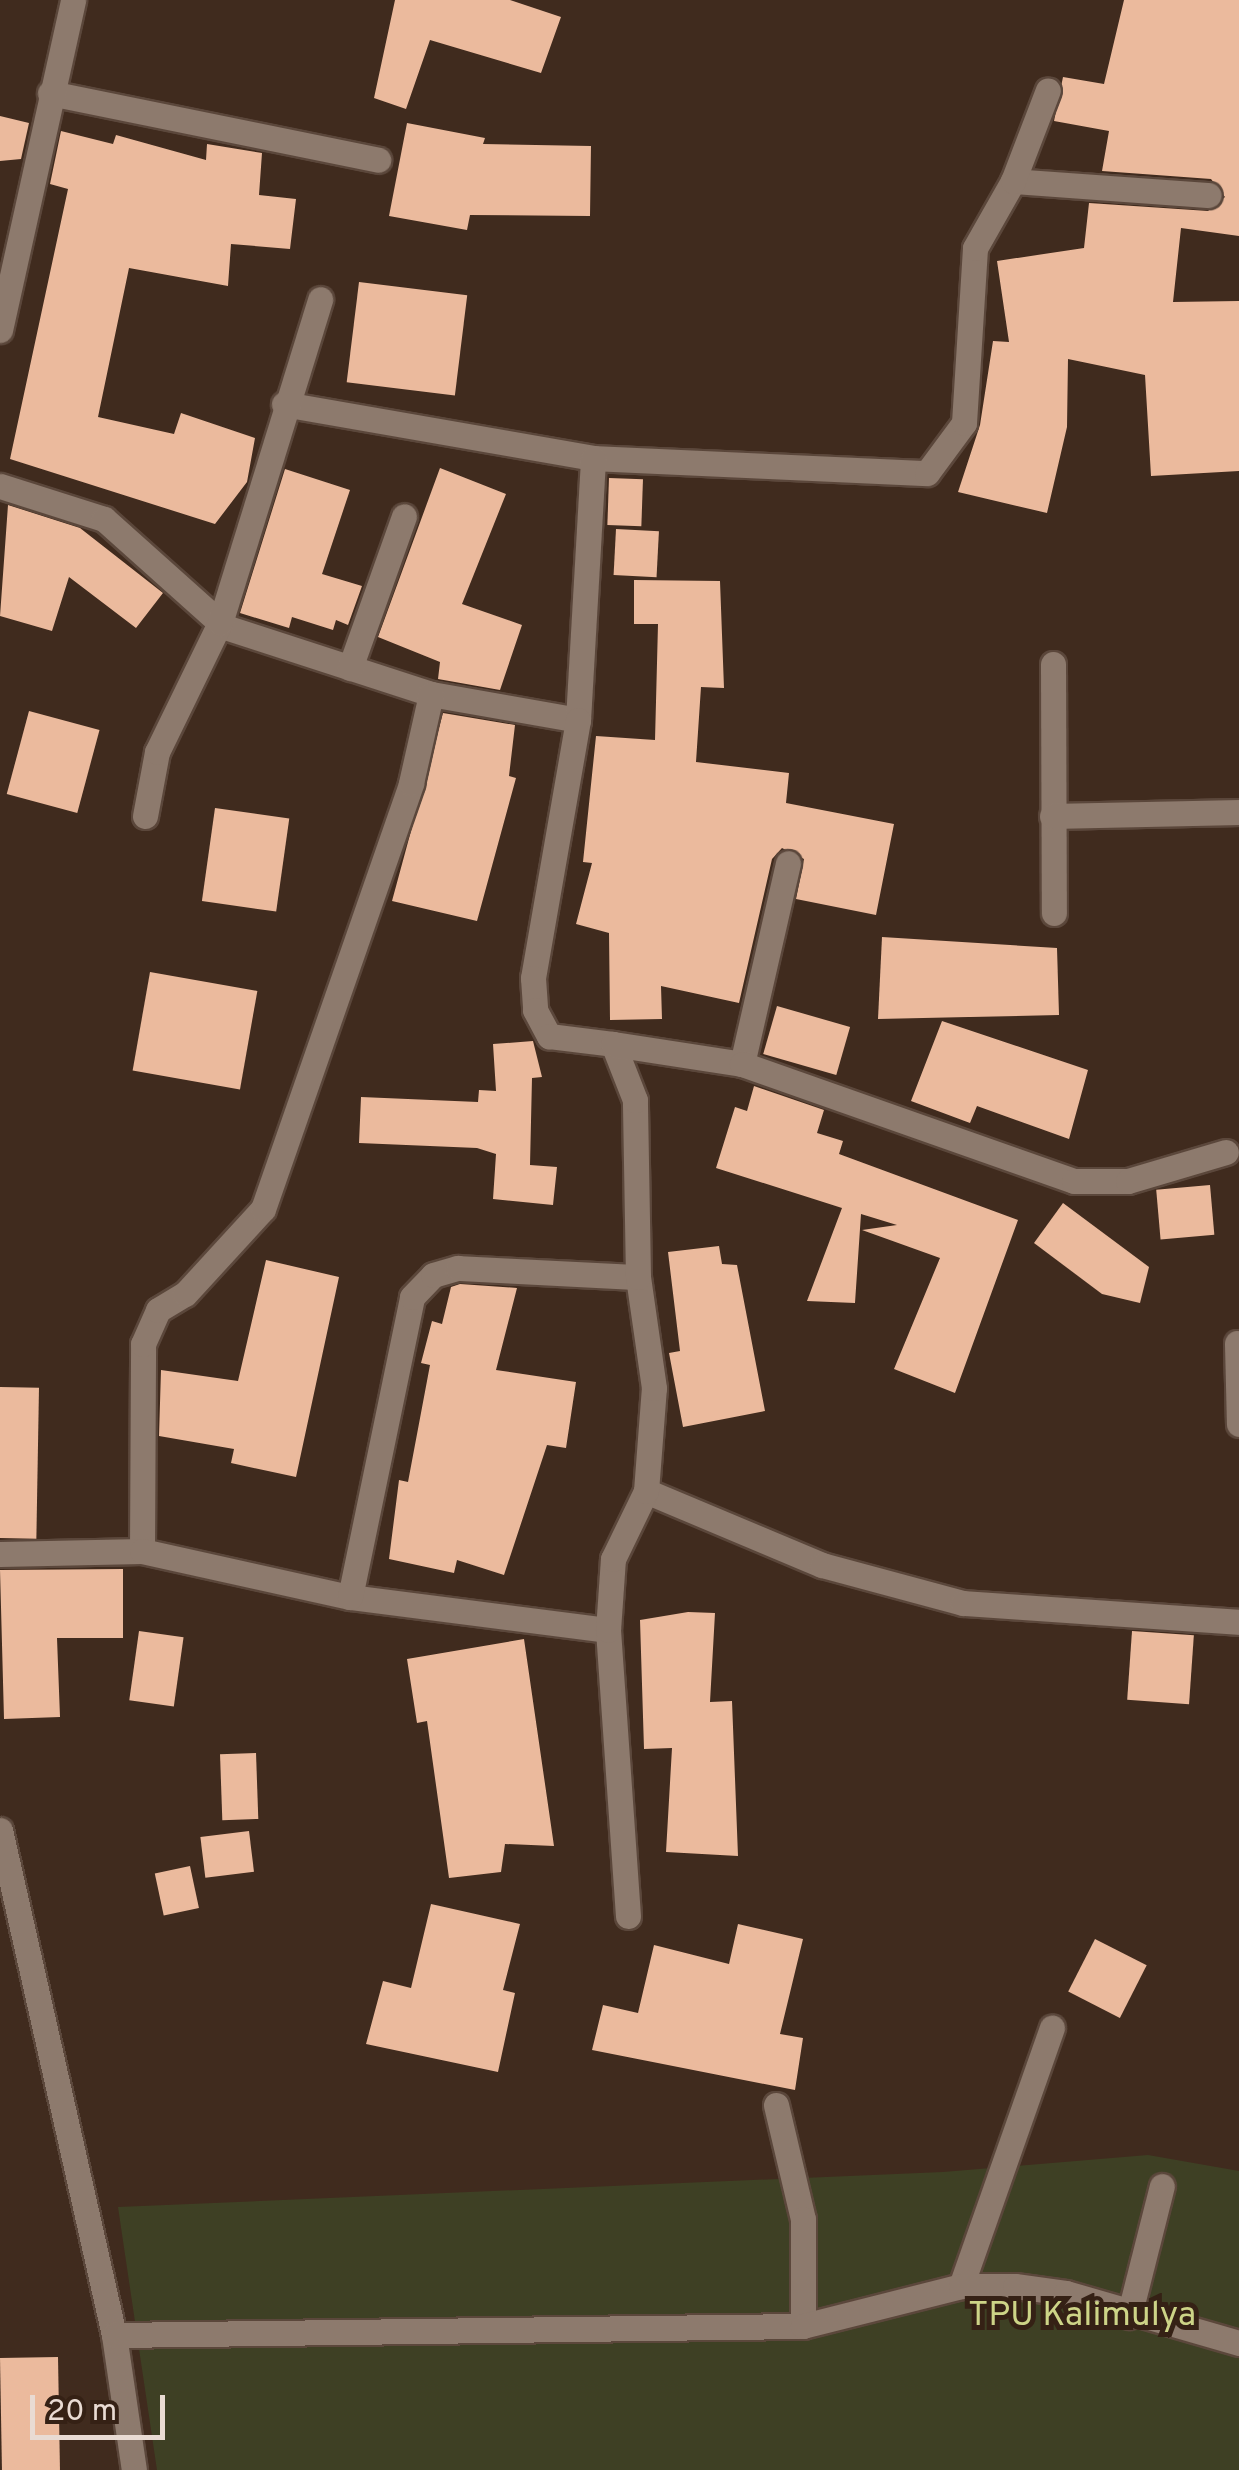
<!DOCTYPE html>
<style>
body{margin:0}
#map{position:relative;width:1239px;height:2470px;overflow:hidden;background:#402b1e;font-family:Overpass,sans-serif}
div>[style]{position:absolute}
.green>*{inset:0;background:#3e4024}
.building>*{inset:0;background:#ebba9d;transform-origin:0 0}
.roads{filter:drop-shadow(2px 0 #5b473b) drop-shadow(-2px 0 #5b473b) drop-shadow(0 2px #5b473b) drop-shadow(0 -2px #5b473b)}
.minor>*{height:25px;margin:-12.5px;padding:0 12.5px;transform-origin:12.5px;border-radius:12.5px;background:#8d7a6d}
span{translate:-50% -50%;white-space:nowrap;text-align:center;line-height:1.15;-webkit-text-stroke:10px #352115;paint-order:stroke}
.park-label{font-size:35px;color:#cdd487}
.scale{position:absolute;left:30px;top:2395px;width:135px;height:45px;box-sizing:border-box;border:5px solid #e9dbd3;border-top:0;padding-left:12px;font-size:30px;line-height:35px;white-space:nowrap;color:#e9dbd3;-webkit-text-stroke:8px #352115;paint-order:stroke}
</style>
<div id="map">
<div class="green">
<div style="clip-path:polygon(1148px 2155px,1239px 2171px,1239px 2470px,157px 2470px,118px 2207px,943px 2172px)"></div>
</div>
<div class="building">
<div style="clip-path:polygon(395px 0,510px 0,561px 17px,541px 73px,430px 40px,406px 109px,374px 98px)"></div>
<div style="clip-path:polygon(1124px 0,1239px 0,1239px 236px,1181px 228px,1173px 302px,1239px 301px,1239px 471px,1151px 476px,1145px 375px,1068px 359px,1067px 427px,1047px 513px,958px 492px,980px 425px,993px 341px,1009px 342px,997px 261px,1084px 248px,1089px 203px,1208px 211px,1225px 197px,1211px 179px,1102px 171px,1109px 131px,1054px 121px,1063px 77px,1104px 84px)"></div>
<div style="clip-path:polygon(0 116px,29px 123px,21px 159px,0 161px)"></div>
<div style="clip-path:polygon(407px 123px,485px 138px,483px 144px,591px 146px,590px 216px,470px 215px,467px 230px,389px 216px)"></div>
<div style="clip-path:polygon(61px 131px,113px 144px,116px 135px,206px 160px,207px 144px,262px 153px,259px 195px,296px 199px,290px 249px,231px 244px,228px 286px,129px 268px,98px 417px,174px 434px,181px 413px,255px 438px,247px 482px,215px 524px,10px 459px,68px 189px,50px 184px)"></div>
<div style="left:359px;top:282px;width:109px;height:101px;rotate:7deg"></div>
<div style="clip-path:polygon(440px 468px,506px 494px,462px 604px,522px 625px,500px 690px,438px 679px,440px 662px,378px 637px)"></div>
<div style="clip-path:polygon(285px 469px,350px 490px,322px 574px,362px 586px,348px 625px,336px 620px,333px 630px,292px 617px,289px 628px,240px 613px)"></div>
<div style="left:609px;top:478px;width:34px;height:47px;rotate:2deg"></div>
<div style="clip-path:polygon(8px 505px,80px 528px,163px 593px,136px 628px,69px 577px,52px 631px,0 616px)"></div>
<div style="left:616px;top:529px;width:43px;height:46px;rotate:3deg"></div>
<div style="clip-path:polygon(634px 580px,720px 581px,724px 688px,701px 687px,696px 762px,789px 773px,786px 803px,894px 824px,876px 915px,796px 899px,804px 859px,782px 848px,772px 859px,739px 1003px,661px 986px,662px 1019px,610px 1020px,609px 933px,576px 924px,592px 863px,583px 862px,596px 736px,655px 740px,658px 624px,634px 624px)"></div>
<div style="left:29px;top:711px;width:73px;height:86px;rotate:15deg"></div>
<div style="clip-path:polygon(443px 713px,515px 725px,509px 776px,516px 778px,477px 921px,392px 901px)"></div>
<div style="left:215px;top:808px;width:75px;height:94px;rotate:8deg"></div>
<div style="clip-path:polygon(882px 937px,1057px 948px,1059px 1015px,878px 1019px)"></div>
<div style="left:150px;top:972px;width:109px;height:100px;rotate:10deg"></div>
<div style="left:777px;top:1006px;width:76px;height:50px;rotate:16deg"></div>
<div style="clip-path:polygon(942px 1021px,1088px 1070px,1069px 1139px,977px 1106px,970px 1123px,911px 1101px)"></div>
<div style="clip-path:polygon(533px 1041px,542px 1077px,532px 1078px,530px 1165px,557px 1167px,553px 1205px,493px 1199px,496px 1154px,477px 1148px,359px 1143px,361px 1097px,478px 1102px,479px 1090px,496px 1091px,493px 1044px)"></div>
<div style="clip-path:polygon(754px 1086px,824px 1110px,817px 1133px,843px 1141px,839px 1154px,1018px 1220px,955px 1393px,894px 1369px,940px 1258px,862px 1230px,897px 1225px,861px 1214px,855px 1303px,807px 1301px,842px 1208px,716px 1168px,735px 1107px,747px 1111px)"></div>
<div style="left:1210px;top:1185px;width:50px;height:54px;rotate:85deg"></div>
<div style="clip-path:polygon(1063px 1203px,1149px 1267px,1140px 1303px,1102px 1294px,1034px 1243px)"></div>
<div style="clip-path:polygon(719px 1246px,722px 1264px,737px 1265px,765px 1411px,683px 1427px,669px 1353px,680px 1351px,668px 1252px)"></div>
<div style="clip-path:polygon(266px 1260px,339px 1277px,296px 1477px,231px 1463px,234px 1449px,159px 1436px,161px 1370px,238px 1381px)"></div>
<div style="clip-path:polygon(460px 1284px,517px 1288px,496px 1370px,576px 1382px,566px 1448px,547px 1445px,504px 1575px,457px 1560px,454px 1573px,389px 1559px,399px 1480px,408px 1482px,430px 1365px,421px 1363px,432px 1321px,442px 1324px,451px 1287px)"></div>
<div style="left:0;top:1387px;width:39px;height:151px;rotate:1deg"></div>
<div style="clip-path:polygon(123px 1569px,123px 1638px,57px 1638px,60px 1717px,4px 1719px,0 1570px)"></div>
<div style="clip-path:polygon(688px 1612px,715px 1613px,710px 1702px,732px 1701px,738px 1856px,666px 1852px,672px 1748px,644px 1749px,640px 1620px)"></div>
<div style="left:139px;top:1631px;width:45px;height:70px;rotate:8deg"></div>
<div style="left:1132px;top:1631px;width:62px;height:69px;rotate:4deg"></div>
<div style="clip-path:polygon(524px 1639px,554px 1846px,505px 1844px,501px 1872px,449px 1878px,427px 1721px,417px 1723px,407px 1659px)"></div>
<div style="left:256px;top:1753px;width:66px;height:36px;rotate:88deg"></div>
<div style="left:249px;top:1831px;width:41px;height:49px;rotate:83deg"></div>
<div style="left:190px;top:1866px;width:43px;height:36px;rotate:78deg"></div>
<div style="clip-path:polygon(431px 1904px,520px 1924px,503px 1990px,515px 1993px,498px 2072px,366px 2044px,383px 1981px,411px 1988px)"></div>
<div style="clip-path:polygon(738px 1924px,803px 1939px,780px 2034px,803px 2038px,795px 2090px,592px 2050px,603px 2005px,638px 2013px,654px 1945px,729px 1964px)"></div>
<div style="left:1095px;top:1939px;width:58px;height:59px;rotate:27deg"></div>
<div style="left:58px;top:2357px;width:113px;height:58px;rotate:89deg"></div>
</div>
<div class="roads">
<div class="minor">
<div style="left:50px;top:93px;width:335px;rotate:11.5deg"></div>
<div style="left:1013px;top:181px;width:196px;rotate:4.1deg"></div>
<div style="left:0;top:330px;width:338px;rotate:-77.5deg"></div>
<div style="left:284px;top:404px;width:314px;rotate:9.9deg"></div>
<div style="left:593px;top:458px;width:334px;rotate:2.6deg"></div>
<div style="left:927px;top:473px;width:62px;rotate:-53.5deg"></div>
<div style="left:964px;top:423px;width:175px;rotate:-86.4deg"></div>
<div style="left:975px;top:248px;width:77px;rotate:-60.4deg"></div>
<div style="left:1013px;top:181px;width:97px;rotate:-69deg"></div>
<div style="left:0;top:486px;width:109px;rotate:17.6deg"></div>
<div style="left:104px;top:519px;width:162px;rotate:41.8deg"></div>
<div style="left:225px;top:627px;width:217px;rotate:18deg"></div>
<div style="left:431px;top:694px;width:149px;rotate:10deg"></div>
<div style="left:578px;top:720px;width:262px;rotate:-86.7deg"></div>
<div style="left:1053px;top:664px;width:249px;rotate:89.8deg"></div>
<div style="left:350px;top:668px;width:161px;rotate:-70.4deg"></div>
<div style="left:578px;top:720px;width:262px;rotate:99.9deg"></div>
<div style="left:533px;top:978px;width:32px;rotate:86deg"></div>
<div style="left:535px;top:1010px;width:30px;rotate:62deg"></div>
<div style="left:549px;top:1036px;width:64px;rotate:7.1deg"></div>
<div style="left:145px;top:816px;width:65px;rotate:-79.4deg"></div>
<div style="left:157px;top:752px;width:144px;rotate:-64deg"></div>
<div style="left:220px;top:623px;width:339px;rotate:-72.8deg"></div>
<div style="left:1052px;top:816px;width:187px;rotate:-1.2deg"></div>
<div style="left:742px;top:1064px;width:206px;rotate:-77.1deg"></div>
<div style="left:1237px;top:1343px;width:81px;rotate:88.6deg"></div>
<div style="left:646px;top:1491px;width:191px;rotate:22.8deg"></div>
<div style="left:822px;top:1565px;width:146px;rotate:15.1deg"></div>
<div style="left:963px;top:1603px;width:277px;rotate:3.9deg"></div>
<div style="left:142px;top:1551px;width:207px;rotate:-89.7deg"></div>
<div style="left:143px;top:1344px;width:37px;rotate:-66deg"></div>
<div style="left:158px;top:1310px;width:31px;rotate:-31deg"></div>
<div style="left:185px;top:1294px;width:115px;rotate:-47.5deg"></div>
<div style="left:263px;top:1209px;width:451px;rotate:-70.8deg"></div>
<div style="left:411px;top:783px;width:91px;rotate:-77.3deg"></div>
<div style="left:0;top:1554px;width:142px;rotate:-1.2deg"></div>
<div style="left:142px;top:1551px;width:213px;rotate:12.5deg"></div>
<div style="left:350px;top:1597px;width:260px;rotate:7.3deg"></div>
<div style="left:350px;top:1597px;width:306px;rotate:-78.3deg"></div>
<div style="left:412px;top:1297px;width:30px;rotate:-46deg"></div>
<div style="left:433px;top:1275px;width:26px;rotate:-16deg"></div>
<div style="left:458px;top:1268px;width:180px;rotate:2.9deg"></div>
<div style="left:0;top:1830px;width:518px;rotate:77.28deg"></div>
<div style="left:114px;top:2335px;width:136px;rotate:81.6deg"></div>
<div style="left:628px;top:1916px;width:287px;rotate:-94deg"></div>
<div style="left:608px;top:1630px;width:71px;rotate:-86deg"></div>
<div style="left:613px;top:1559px;width:76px;rotate:-64.1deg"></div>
<div style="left:646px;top:1491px;width:103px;rotate:-85.6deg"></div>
<div style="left:654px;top:1388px;width:112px;rotate:-98.2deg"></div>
<div style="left:638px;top:1277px;width:177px;rotate:-91deg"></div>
<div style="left:635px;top:1100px;width:60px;rotate:-111.4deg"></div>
<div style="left:613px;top:1044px;width:131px;rotate:8.8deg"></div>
<div style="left:742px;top:1064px;width:352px;rotate:19.4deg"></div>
<div style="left:1074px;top:1181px;width:54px"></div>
<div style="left:1128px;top:1181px;width:102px;rotate:-16.5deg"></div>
<div style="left:776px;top:2105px;width:117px;rotate:76.7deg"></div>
<div style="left:803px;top:2219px;width:107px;rotate:90deg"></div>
<div style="left:961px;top:2286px;width:274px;rotate:-70.6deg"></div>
<div style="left:1129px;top:2316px;width:134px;rotate:-75.8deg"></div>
<div style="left:114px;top:2335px;width:689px;rotate:-0.75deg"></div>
<div style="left:803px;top:2326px;width:163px;rotate:-14.2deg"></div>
<div style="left:961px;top:2286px;width:54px"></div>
<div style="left:1015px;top:2286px;width:51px;rotate:7.8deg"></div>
<div style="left:1066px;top:2293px;width:180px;rotate:16.1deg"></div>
</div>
</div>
<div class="park-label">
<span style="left:1082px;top:2316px">TPU Kalimulya</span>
</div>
<div class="scale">20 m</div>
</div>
